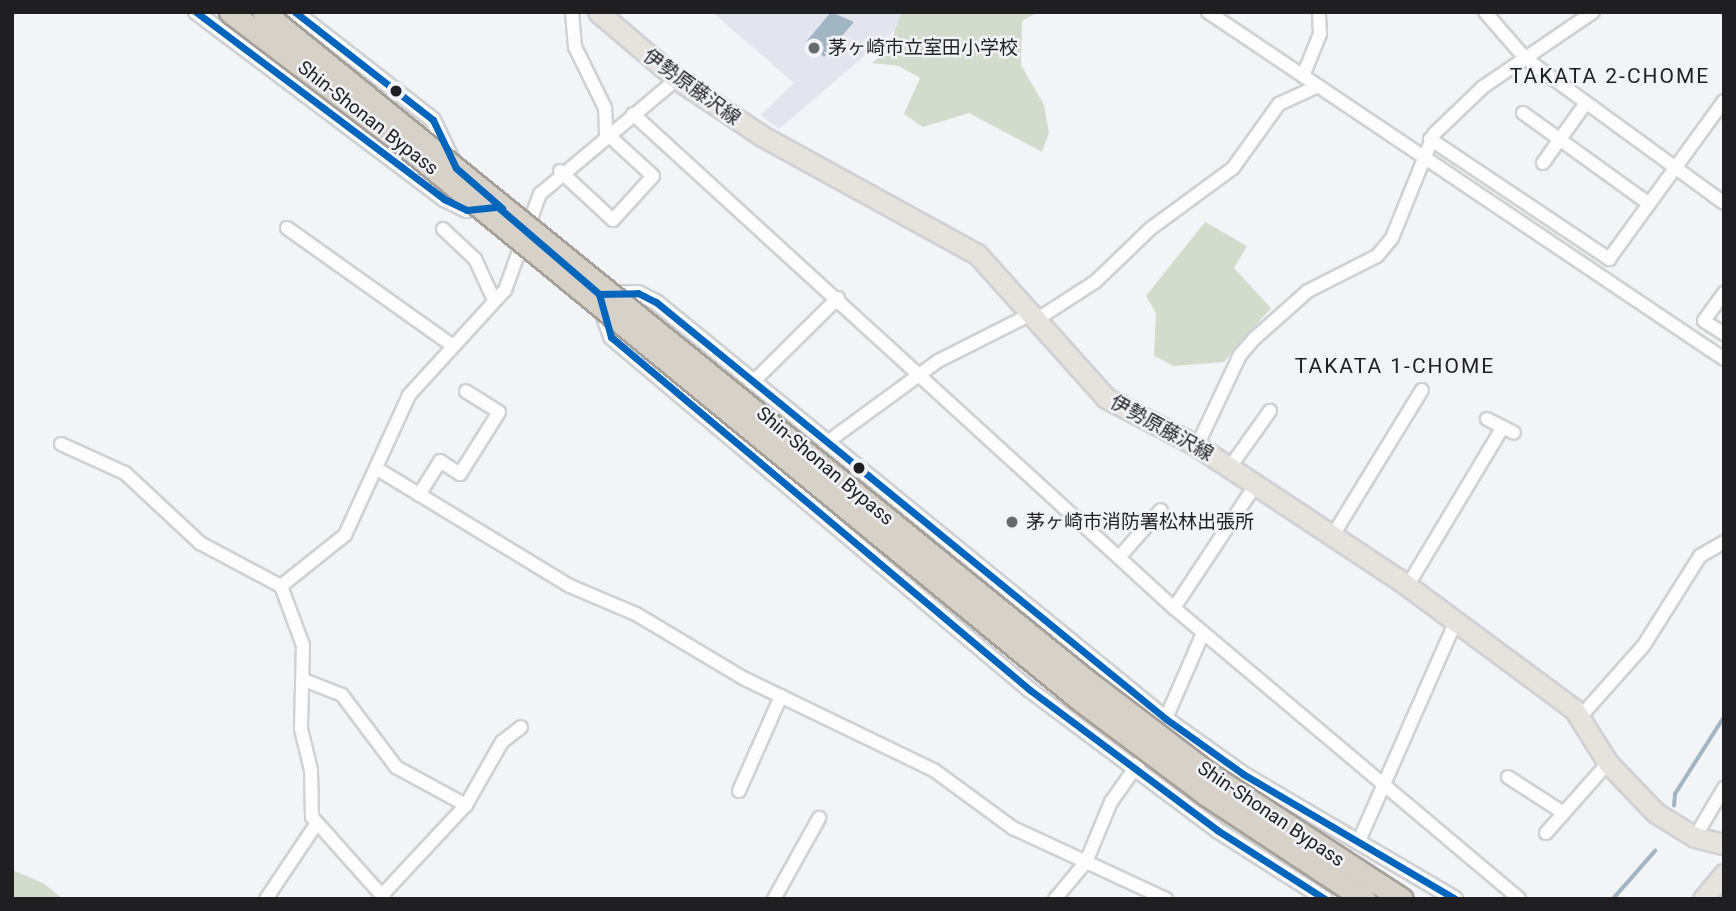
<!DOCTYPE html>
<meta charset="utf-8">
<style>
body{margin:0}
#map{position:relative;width:1736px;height:911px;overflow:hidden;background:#f3f4f7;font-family:Roboto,"Noto Sans JP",sans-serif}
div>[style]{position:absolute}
.built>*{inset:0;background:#e2e5ed}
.forest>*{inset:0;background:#d3dbcd}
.water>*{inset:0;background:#a1b6c2}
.stream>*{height:3.5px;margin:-1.75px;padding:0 1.75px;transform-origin:1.75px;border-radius:1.75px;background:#a1b6c2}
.roads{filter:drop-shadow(2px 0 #d0d1d3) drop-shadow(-2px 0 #d0d1d3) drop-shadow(0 2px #d0d1d3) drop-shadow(0 -2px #d0d1d3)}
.minor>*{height:12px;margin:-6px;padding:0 6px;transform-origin:6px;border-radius:6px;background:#fdfdfe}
.tertiary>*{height:14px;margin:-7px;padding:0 7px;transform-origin:7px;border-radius:7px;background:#fdfdfe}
.primary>*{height:19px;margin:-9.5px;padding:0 9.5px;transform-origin:9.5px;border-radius:9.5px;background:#e6e3de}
.bridges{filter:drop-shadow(2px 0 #a5a099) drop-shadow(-2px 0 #a5a099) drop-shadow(0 2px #a5a099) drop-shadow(0 -2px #a5a099)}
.motorway-bridge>*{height:21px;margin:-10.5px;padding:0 10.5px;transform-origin:10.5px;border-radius:10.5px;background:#d6d1c9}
.bus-1>*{height:7px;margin:-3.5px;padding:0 3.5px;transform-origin:3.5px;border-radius:3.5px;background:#0065bd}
.dots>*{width:19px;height:19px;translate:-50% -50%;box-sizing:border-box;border:4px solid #f2f3f8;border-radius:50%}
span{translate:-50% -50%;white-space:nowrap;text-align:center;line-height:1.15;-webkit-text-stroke:5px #f2f3f8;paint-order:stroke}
.poi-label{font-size:19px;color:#1f1f21}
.left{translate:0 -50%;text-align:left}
.street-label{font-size:19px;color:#1f1f21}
.neighbourhood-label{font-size:21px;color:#1f1f21;letter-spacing:2px}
.frame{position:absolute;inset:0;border:14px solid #1f1f21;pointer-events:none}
</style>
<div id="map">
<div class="built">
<div style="clip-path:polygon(712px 12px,916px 12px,779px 129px,761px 115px,794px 83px)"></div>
</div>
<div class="forest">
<div style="clip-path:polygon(902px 12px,1038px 12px,1022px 21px,1021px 65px,1044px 105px,1049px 133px,1042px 152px,969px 113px,923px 127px,904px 114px,920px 78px,899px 66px,872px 63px,888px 49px)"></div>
<div style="clip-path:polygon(1205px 222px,1247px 246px,1234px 268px,1271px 308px,1224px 362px,1174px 366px,1154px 356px,1156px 313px,1146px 296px)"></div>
<div style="clip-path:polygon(12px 870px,43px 883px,63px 899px,12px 899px)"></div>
</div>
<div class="water">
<div style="clip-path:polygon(831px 12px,854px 22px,824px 57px,806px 42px)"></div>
</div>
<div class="stream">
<div style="left:1674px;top:806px;width:12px;rotate:-85deg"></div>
<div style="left:1675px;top:794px;width:91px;rotate:-57.5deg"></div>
<div style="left:1613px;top:899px;width:64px;rotate:-48.8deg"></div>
</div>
<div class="roads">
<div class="minor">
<div style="left:1208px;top:12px;width:622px;rotate:33.92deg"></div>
<div style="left:1485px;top:12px;width:61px;rotate:49deg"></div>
<div style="left:1525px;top:58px;width:246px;rotate:36.1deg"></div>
<div style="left:1303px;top:76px;width:45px;rotate:-68deg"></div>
<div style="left:1320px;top:34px;width:22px;rotate:-93deg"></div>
<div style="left:1523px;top:113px;width:155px;rotate:35.8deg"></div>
<div style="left:633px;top:114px;width:733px;rotate:42.4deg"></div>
<div style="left:1174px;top:608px;width:451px;rotate:40.1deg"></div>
<div style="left:1430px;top:139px;width:216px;rotate:33.8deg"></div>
<div style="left:1609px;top:259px;width:195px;rotate:-54deg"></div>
<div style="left:1543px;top:163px;width:74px;rotate:-54.4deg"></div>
<div style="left:560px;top:171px;width:72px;rotate:42.8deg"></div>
<div style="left:613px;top:220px;width:59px;rotate:-47.7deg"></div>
<div style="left:653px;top:176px;width:64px;rotate:-137.5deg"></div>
<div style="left:606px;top:133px;width:25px;rotate:-92deg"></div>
<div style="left:605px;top:108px;width:68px;rotate:-116.2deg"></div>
<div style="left:575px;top:47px;width:35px;rotate:-95deg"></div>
<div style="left:287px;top:228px;width:200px;rotate:35.4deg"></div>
<div style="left:443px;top:229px;width:44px;rotate:43.2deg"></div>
<div style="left:475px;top:259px;width:45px;rotate:65.1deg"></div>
<div style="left:1724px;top:293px;width:34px;rotate:126deg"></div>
<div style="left:1704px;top:321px;width:24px;rotate:33deg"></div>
<div style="left:1036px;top:320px;width:70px;rotate:-32.8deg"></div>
<div style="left:1095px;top:282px;width:76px;rotate:-43.9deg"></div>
<div style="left:1150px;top:229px;width:103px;rotate:-36.3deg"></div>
<div style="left:1233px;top:168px;width:79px;rotate:-54.3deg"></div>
<div style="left:1279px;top:104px;width:43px;rotate:-24.8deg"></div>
<div style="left:752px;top:383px;width:121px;rotate:-44.7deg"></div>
<div style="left:1487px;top:419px;width:30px;rotate:27deg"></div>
<div style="left:826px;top:443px;width:139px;rotate:-36.2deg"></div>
<div style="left:938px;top:361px;width:104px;rotate:-26.8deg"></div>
<div style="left:61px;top:444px;width:70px;rotate:24.4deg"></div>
<div style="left:125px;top:473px;width:103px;rotate:43deg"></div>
<div style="left:200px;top:543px;width:92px;rotate:28deg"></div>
<div style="left:281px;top:586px;width:63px;rotate:69.6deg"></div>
<div style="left:303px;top:645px;width:84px;rotate:91.4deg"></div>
<div style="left:301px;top:729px;width:42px;rotate:76.3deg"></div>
<div style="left:311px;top:770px;width:47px;rotate:88.8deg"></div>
<div style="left:312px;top:817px;width:110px;rotate:48.3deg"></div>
<div style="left:1197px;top:446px;width:101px;rotate:-64.7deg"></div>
<div style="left:1240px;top:355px;width:23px;rotate:-49deg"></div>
<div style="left:1255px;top:338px;width:71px;rotate:-41.6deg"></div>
<div style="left:1308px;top:291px;width:77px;rotate:-26.9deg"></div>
<div style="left:1377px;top:256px;width:23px;rotate:-50deg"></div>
<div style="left:1392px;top:238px;width:112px;rotate:-68deg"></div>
<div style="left:1434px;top:134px;width:68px;rotate:-43.8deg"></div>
<div style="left:1483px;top:87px;width:133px;rotate:-34.3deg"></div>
<div style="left:1230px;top:467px;width:69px;rotate:-54.5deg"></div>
<div style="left:379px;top:470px;width:223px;rotate:31.3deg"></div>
<div style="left:570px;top:586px;width:72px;rotate:23deg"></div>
<div style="left:636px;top:614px;width:125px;rotate:30.9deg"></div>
<div style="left:743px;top:678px;width:213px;rotate:25.8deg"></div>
<div style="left:935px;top:771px;width:97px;rotate:36.2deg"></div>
<div style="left:1013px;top:828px;width:169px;rotate:24.9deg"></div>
<div style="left:419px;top:495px;width:40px;rotate:-58deg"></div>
<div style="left:440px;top:461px;width:24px;rotate:33deg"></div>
<div style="left:460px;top:474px;width:73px;rotate:-57.8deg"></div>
<div style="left:499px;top:412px;width:39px;rotate:-148deg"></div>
<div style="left:1333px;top:535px;width:170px;rotate:-58.5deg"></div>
<div style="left:1121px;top:555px;width:60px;rotate:-48.4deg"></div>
<div style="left:1408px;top:585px;width:184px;rotate:-59deg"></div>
<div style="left:281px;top:586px;width:82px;rotate:-38.6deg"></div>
<div style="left:345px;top:535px;width:154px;rotate:-65.4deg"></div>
<div style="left:409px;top:395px;width:142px;rotate:-47.6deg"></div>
<div style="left:505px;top:290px;width:102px;rotate:-70deg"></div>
<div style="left:540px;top:194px;width:179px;rotate:-40deg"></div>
<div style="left:1174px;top:608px;width:149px;rotate:-56.5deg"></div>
<div style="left:304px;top:680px;width:41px;rotate:21.5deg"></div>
<div style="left:342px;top:695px;width:90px;rotate:53.1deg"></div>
<div style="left:396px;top:767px;width:80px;rotate:28.5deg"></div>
<div style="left:1581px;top:716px;width:95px;rotate:-48.4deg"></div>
<div style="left:1644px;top:645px;width:105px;rotate:-57.8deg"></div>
<div style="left:1700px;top:556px;width:28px;rotate:-30deg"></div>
<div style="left:1163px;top:725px;width:100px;rotate:-66.5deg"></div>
<div style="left:1508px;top:777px;width:64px;rotate:32.9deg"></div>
<div style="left:739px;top:791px;width:104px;rotate:-66.1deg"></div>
<div style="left:1546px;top:833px;width:94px;rotate:-48.5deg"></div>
<div style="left:1695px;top:837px;width:57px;rotate:-59.4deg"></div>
<div style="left:1358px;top:843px;width:240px;rotate:-66.2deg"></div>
<div style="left:383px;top:894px;width:122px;rotate:-47deg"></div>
<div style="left:466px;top:805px;width:73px;rotate:-60.3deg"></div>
<div style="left:502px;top:742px;width:24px;rotate:-38deg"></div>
<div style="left:266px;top:899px;width:88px;rotate:-56.1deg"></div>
<div style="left:774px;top:899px;width:93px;rotate:-60.9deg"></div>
<div style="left:1055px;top:899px;width:48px;rotate:-50deg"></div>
<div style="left:1086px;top:862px;width:65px;rotate:-67.4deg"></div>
<div style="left:1111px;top:802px;width:67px;rotate:-54.7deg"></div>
</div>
<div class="tertiary">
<div style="left:196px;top:12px;width:311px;rotate:37deg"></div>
<div style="left:444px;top:199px;width:25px;rotate:26deg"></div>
<div style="left:467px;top:210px;width:16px;rotate:-14deg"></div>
<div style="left:295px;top:12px;width:175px;rotate:38deg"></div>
<div style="left:433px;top:120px;width:47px;rotate:64.5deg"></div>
<div style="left:607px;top:294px;width:31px;rotate:-2deg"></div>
<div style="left:638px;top:293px;width:20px;rotate:27deg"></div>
<div style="left:656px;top:302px;width:659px;rotate:39.27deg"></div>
<div style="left:1166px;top:719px;width:95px;rotate:35.5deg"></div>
<div style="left:1243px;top:774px;width:246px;rotate:30.5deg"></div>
<div style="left:600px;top:306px;width:33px;rotate:70deg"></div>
<div style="left:611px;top:337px;width:548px;rotate:40.11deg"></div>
<div style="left:1030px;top:690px;width:234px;rotate:36.8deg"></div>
<div style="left:1217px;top:830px;width:128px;rotate:32.6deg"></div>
</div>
<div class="primary">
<div style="left:598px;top:12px;width:104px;rotate:40.3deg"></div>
<div style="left:677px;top:79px;width:102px;rotate:33.8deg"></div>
<div style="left:762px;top:136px;width:245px;rotate:28.8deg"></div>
<div style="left:977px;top:254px;width:193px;rotate:48.1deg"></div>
<div style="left:1106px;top:398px;width:103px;rotate:27.8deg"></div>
<div style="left:1197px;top:446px;width:245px;rotate:33.5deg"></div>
<div style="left:1401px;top:581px;width:215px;rotate:36.5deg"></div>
<div style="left:1574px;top:709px;width:64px;rotate:57.8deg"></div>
<div style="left:1608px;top:763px;width:69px;rotate:46.2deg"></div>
<div style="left:1656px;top:813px;width:46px;rotate:31.6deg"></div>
<div style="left:1695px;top:837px;width:30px;rotate:14deg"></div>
<div style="left:1703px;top:899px;width:33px;rotate:-50deg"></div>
</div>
</div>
<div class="bridges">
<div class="motorway-bridge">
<div style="left:230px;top:12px;width:216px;rotate:37.3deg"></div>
<div style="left:402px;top:143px;width:877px;rotate:39.4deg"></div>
<div style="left:1080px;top:700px;width:156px;rotate:36.9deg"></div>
<div style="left:1205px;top:794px;width:191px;rotate:33.4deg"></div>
<div style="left:263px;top:12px;width:1060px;rotate:39.07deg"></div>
<div style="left:1086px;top:680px;width:153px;rotate:37.3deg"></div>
<div style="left:1208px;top:773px;width:231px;rotate:33deg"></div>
</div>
</div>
<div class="bus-1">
<div style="left:196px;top:12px;width:311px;rotate:37deg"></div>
<div style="left:444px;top:199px;width:25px;rotate:26deg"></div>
<div style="left:467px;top:210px;width:31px;rotate:-6deg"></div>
<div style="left:498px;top:207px;width:133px;rotate:40.7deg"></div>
<div style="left:599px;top:294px;width:39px;rotate:-1deg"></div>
<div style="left:638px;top:293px;width:20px;rotate:27deg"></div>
<div style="left:656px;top:302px;width:659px;rotate:39.27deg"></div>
<div style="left:1166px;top:719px;width:95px;rotate:35.5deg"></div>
<div style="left:1243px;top:774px;width:246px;rotate:30.5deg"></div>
<div style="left:295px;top:12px;width:175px;rotate:38deg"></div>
<div style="left:433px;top:120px;width:53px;rotate:64.4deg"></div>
<div style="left:456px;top:168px;width:61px;rotate:41deg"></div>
<div style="left:599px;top:294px;width:45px;rotate:74.4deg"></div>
<div style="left:611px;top:337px;width:548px;rotate:40.11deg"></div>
<div style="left:1030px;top:690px;width:234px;rotate:36.8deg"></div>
<div style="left:1217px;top:830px;width:128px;rotate:32.6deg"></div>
</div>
<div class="dots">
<div style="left:814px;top:48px;background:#696a6c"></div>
<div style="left:396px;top:91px;background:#1f1f21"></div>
<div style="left:859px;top:468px;background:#1f1f21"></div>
<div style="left:1012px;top:522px;background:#696a6c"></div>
</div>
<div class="poi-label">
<span class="left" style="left:828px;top:48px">茅ヶ崎市立室田小学校</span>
<span class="left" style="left:1026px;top:522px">茅ヶ崎市消防署松林出張所</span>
</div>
<div class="street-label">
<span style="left:692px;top:87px;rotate:36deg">伊勢原藤沢線</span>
<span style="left:368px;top:118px;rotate:38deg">Shin-Shonan Bypass</span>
<span style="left:1162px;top:428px;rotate:29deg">伊勢原藤沢線</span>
<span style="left:825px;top:466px;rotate:40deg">Shin-Shonan Bypass</span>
<span style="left:1271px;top:814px;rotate:34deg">Shin-Shonan Bypass</span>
</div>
<div class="neighbourhood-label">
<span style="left:1610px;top:76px">TAKATA 2-CHOME</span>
<span style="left:1395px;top:366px">TAKATA 1-CHOME</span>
</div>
<div class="frame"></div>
</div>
